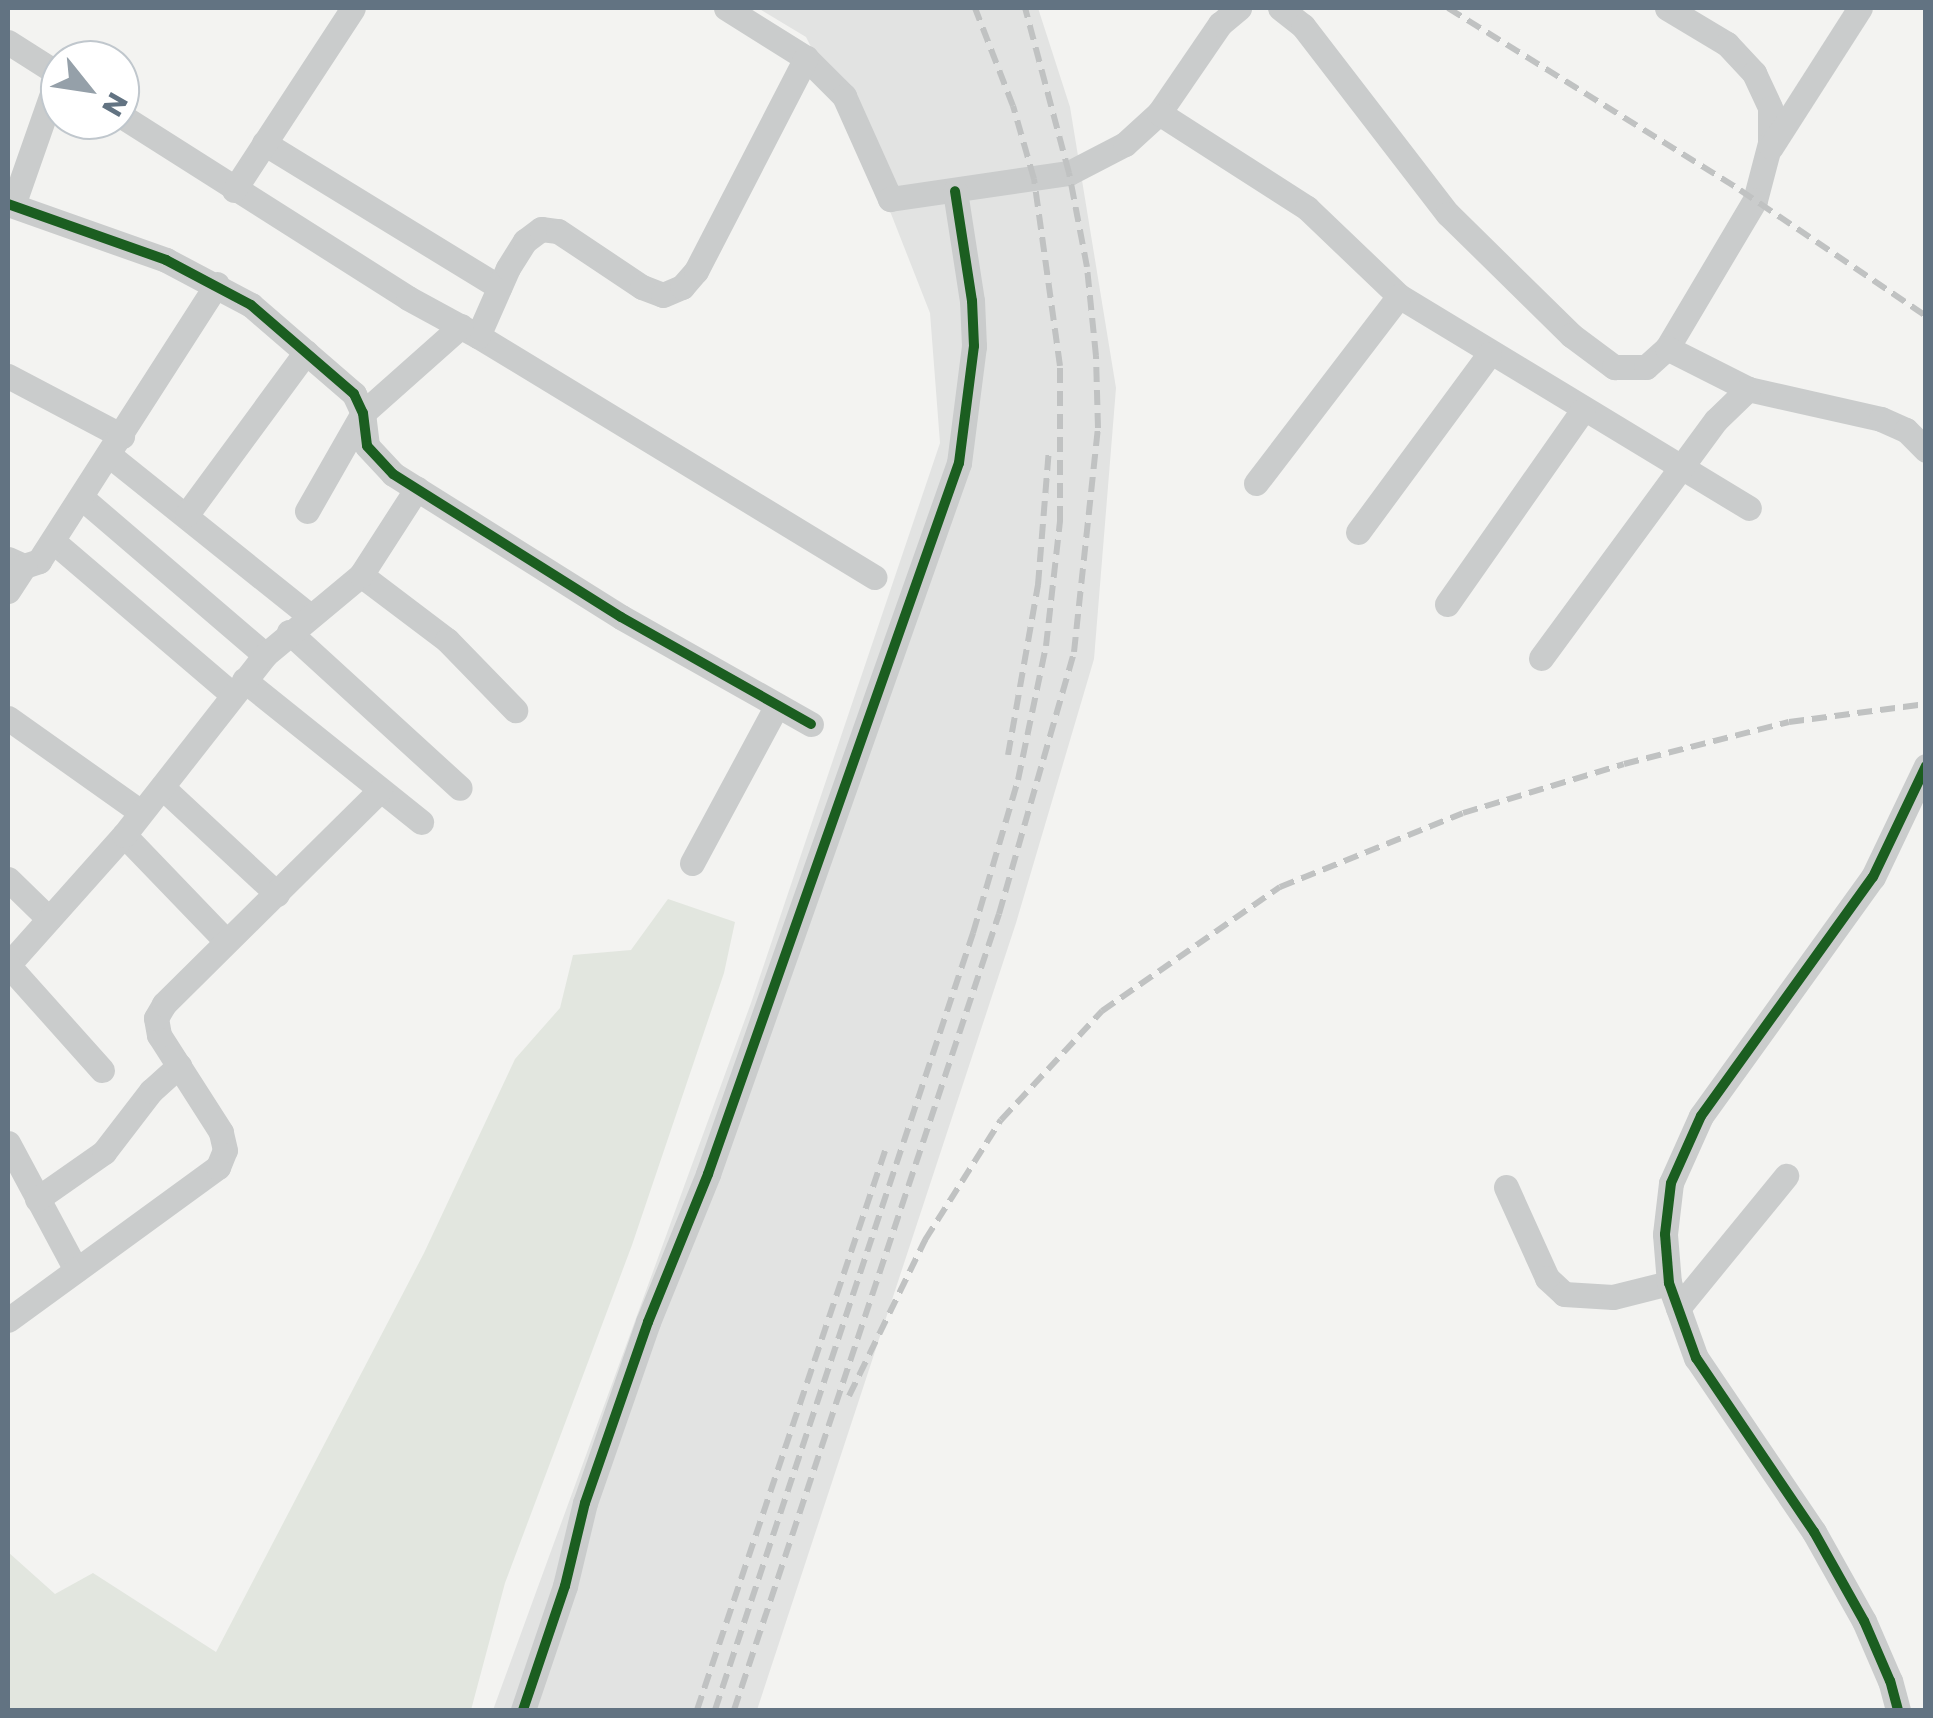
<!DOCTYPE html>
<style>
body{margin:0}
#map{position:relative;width:1933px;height:1718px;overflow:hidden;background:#f3f3f1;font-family:Poppins,sans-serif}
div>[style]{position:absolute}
.built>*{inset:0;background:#e2e3e2}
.green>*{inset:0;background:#e2e6df}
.minor>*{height:25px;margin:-12.5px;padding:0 12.5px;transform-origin:12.5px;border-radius:12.5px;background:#cacccc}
.rail>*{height:6px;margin-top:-3px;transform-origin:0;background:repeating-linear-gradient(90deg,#c0c2c2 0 15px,transparent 0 23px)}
.cycleway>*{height:10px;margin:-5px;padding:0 5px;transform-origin:5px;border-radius:5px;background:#1b5e20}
span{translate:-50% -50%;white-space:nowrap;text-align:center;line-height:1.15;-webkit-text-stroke:10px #fff;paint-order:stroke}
.frame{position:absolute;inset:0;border:10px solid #627382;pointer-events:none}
.north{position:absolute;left:40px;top:40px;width:100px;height:100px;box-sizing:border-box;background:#fff;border:2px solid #c0c7cd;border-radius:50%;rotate:120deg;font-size:28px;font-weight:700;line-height:40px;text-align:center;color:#627382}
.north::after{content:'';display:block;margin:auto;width:35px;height:45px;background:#95a0a9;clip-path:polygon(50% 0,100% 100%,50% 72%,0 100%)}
</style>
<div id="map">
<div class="built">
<div style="clip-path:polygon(758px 8px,1038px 8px,1070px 107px,1116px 388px,1094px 659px,1016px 923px,757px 1710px,493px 1710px,751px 1003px,940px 443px,930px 313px,877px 178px,806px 37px)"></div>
</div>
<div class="green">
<div style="clip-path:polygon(668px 899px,735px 922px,724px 973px,632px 1245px,505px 1583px,471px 1710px,8px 1710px,8px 1552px,55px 1594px,93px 1573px,216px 1652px,424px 1253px,515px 1059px,560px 1008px,573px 955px,631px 950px)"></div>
</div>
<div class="minor">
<div style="left:726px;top:8px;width:94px;rotate:32deg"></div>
<div style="left:806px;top:58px;width:54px;rotate:45deg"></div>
<div style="left:844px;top:96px;width:113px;rotate:65.9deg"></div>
<div style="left:890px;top:199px;width:181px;rotate:-8.3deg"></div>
<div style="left:1069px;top:173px;width:63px;rotate:-27.4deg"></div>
<div style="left:1125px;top:144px;width:46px;rotate:-42.4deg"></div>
<div style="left:1159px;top:113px;width:108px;rotate:-55.6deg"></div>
<div style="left:1220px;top:24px;width:25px;rotate:-40deg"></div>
<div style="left:1280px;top:8px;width:29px;rotate:38deg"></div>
<div style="left:1303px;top:26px;width:237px;rotate:52.4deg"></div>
<div style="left:1448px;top:214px;width:173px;rotate:44.5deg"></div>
<div style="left:1571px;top:335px;width:54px;rotate:36.7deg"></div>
<div style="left:1614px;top:367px;width:32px"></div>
<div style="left:1646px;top:367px;width:28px;rotate:-42deg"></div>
<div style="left:1667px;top:8px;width:70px;rotate:31deg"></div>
<div style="left:1727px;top:44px;width:40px;rotate:47deg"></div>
<div style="left:1754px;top:73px;width:38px;rotate:65deg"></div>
<div style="left:1770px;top:108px;width:35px;rotate:90deg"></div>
<div style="left:1770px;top:143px;width:59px;rotate:104.7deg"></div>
<div style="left:1755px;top:200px;width:172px;rotate:120.7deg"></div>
<div style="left:1667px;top:348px;width:91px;rotate:26.8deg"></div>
<div style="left:1748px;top:389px;width:136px;rotate:12.7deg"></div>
<div style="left:1881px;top:419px;width:27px;rotate:24deg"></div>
<div style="left:1906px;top:430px;width:28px;rotate:45deg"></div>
<div style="left:8px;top:42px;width:62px;rotate:32.4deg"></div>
<div style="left:1159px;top:113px;width:176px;rotate:32.7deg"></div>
<div style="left:1307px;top:208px;width:127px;rotate:43.7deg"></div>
<div style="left:1399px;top:296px;width:409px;rotate:31.2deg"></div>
<div style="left:120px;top:115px;width:341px;rotate:32.4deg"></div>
<div style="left:408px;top:298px;width:80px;rotate:28.5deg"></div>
<div style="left:478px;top:336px;width:464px;rotate:31.3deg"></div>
<div style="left:264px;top:143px;width:276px;rotate:31.5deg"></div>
<div style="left:1771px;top:147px;width:165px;rotate:-57.4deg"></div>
<div style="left:234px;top:190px;width:217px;rotate:-56.8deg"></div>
<div style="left:8px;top:204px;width:168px;rotate:19.5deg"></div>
<div style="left:166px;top:260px;width:96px;rotate:27.9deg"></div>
<div style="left:251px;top:305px;width:136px;rotate:40.8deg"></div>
<div style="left:354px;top:394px;width:21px;rotate:65deg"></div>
<div style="left:363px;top:413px;width:33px;rotate:83deg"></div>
<div style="left:367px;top:446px;width:38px;rotate:47deg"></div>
<div style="left:393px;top:474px;width:269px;rotate:32.1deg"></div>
<div style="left:621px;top:617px;width:218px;rotate:29.4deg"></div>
<div style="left:13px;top:205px;width:139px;rotate:-70.7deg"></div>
<div style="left:478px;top:336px;width:74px;rotate:-66.2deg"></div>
<div style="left:508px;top:268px;width:32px;rotate:-58deg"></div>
<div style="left:525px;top:241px;width:20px;rotate:-37deg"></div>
<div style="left:541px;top:229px;width:17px;rotate:7deg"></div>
<div style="left:558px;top:231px;width:101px;rotate:33.7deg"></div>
<div style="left:642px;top:287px;width:22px;rotate:21deg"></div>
<div style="left:663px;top:295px;width:21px;rotate:-23deg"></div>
<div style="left:682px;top:287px;width:21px;rotate:-49deg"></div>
<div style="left:696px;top:271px;width:240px;rotate:-62.7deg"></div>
<div style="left:8px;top:376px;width:129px;rotate:27.8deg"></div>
<div style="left:109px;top:455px;width:258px;rotate:38.7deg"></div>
<div style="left:1256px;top:483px;width:235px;rotate:-52.6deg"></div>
<div style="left:82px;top:498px;width:241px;rotate:40.6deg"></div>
<div style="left:307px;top:511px;width:113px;rotate:-60.3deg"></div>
<div style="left:363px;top:413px;width:131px;rotate:-41.6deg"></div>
<div style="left:187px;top:514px;width:201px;rotate:-53.7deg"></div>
<div style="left:1358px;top:532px;width:221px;rotate:-53.6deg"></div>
<div style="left:54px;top:542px;width:234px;rotate:40.5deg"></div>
<div style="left:8px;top:559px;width:17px;rotate:24deg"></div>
<div style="left:24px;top:566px;width:16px;rotate:-18deg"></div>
<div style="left:39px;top:561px;width:329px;rotate:-57.3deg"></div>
<div style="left:361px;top:575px;width:108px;rotate:37.1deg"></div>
<div style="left:447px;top:640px;width:98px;rotate:45.8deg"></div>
<div style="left:8px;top:591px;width:30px;rotate:-57deg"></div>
<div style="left:1447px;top:604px;width:237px;rotate:-55deg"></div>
<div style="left:289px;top:632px;width:231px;rotate:42.4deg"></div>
<div style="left:1541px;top:658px;width:295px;rotate:-53.7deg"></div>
<div style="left:1716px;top:420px;width:45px;rotate:-44.1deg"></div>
<div style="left:244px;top:680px;width:227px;rotate:38.7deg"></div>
<div style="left:8px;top:718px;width:163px;rotate:35.3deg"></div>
<div style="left:162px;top:787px;width:157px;rotate:42.9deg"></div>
<div style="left:124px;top:835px;width:147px;rotate:46.1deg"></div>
<div style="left:692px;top:863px;width:179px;rotate:-61.7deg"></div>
<div style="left:8px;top:879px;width:57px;rotate:44.3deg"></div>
<div style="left:8px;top:965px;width:174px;rotate:-48.3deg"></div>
<div style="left:124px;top:835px;width:229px;rotate:-51.9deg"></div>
<div style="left:265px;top:655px;width:125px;rotate:-39.8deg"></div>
<div style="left:361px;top:575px;width:103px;rotate:-57.2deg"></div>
<div style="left:8px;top:965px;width:141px;rotate:48.2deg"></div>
<div style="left:8px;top:1143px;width:144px;rotate:61.8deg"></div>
<div style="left:1506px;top:1187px;width:100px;rotate:65.7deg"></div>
<div style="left:1547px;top:1278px;width:23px;rotate:43deg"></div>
<div style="left:1564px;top:1294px;width:49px;rotate:3.5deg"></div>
<div style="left:1613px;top:1297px;width:58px;rotate:-14deg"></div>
<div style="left:37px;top:1199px;width:82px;rotate:-35deg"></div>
<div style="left:104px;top:1152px;width:77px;rotate:-52.4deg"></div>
<div style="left:151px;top:1091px;width:38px;rotate:-42deg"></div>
<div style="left:1678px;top:1308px;width:171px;rotate:-50.7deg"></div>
<div style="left:8px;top:1320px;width:260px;rotate:-36.1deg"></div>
<div style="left:218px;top:1167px;width:18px;rotate:-68deg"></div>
<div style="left:225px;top:1150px;width:18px;rotate:-103deg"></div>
<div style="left:221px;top:1132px;width:115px;rotate:-122.6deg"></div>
<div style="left:159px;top:1035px;width:17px;rotate:-100deg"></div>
<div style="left:156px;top:1018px;width:16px;rotate:-60deg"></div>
<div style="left:164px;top:1004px;width:304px;rotate:-44.7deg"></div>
<div style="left:523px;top:1710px;width:131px;rotate:-71.3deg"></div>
<div style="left:565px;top:1586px;width:85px;rotate:-76.5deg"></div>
<div style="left:585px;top:1503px;width:192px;rotate:-70.8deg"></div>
<div style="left:648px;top:1322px;width:160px;rotate:-67.9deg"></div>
<div style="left:708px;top:1174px;width:754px;rotate:-70.56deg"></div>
<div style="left:959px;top:463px;width:118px;rotate:-82.7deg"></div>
<div style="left:974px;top:346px;width:45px;rotate:-92.5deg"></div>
<div style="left:972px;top:301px;width:111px;rotate:-98.8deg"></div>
<div style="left:1898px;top:1710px;width:30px;rotate:-105deg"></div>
<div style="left:1890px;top:1681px;width:65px;rotate:-113.4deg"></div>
<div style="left:1864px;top:1621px;width:102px;rotate:-119.3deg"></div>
<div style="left:1814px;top:1532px;width:210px;rotate:-124.1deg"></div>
<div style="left:1696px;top:1358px;width:80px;rotate:-109.8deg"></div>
<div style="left:1669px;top:1283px;width:49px;rotate:-94.7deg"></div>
<div style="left:1665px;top:1234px;width:51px;rotate:-83.3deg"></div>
<div style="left:1671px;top:1183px;width:73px;rotate:-65.9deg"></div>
<div style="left:1701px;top:1116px;width:294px;rotate:-54.3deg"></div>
<div style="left:1873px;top:877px;width:123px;rotate:-64.5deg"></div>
</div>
<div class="rail">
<div style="left:1448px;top:8px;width:344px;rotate:31.9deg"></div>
<div style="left:1740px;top:190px;width:225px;rotate:34.1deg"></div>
<div style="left:1008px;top:755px;width:173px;rotate:-80deg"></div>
<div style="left:1038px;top:585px;width:137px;rotate:-85.4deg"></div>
<div style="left:849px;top:1396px;width:174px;rotate:-64deg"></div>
<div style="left:925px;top:1240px;width:142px;rotate:-57.7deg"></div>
<div style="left:1001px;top:1120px;width:149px;rotate:-47.2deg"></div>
<div style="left:1102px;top:1011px;width:217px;rotate:-34.9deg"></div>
<div style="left:1280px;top:887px;width:197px;rotate:-22deg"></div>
<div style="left:1463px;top:813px;width:168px;rotate:-16.9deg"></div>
<div style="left:1624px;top:764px;width:170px;rotate:-14.3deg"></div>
<div style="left:1789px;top:722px;width:138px;rotate:-7.5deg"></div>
<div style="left:697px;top:1710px;width:590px;rotate:-71.41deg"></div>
<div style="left:715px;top:1710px;width:819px;rotate:-71.63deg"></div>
<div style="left:973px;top:933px;width:159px;rotate:-73.6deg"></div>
<div style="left:1018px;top:780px;width:137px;rotate:-78.2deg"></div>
<div style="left:1046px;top:646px;width:126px;rotate:-83.6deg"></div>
<div style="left:1060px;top:521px;width:155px;rotate:-90deg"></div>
<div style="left:1060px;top:366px;width:189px;rotate:-97.9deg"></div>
<div style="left:1034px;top:179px;width:76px;rotate:-106deg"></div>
<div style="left:1013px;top:106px;width:105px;rotate:-111.2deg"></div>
<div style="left:734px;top:1710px;width:839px;rotate:-71.59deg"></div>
<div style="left:999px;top:914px;width:273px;rotate:-74deg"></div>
<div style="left:1074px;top:652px;width:225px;rotate:-83.9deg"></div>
<div style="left:1098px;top:428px;width:72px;rotate:-91.6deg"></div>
<div style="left:1096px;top:356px;width:89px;rotate:-95.8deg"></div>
<div style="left:1087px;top:267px;width:96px;rotate:-100.8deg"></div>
<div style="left:1069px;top:173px;width:171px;rotate:-104.9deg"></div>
</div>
<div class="cycleway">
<div style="left:8px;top:204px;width:168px;rotate:19.5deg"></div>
<div style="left:166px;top:260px;width:96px;rotate:27.9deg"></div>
<div style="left:251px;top:305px;width:136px;rotate:40.8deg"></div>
<div style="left:354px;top:394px;width:21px;rotate:65deg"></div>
<div style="left:363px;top:413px;width:33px;rotate:83deg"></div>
<div style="left:367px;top:446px;width:38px;rotate:47deg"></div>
<div style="left:393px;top:474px;width:269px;rotate:32.1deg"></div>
<div style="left:621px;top:617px;width:218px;rotate:29.4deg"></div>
<div style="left:523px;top:1710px;width:131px;rotate:-71.3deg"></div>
<div style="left:565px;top:1586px;width:85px;rotate:-76.5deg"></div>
<div style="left:585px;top:1503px;width:192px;rotate:-70.8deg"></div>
<div style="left:648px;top:1322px;width:160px;rotate:-67.9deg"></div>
<div style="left:708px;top:1174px;width:754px;rotate:-70.56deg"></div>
<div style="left:959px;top:463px;width:118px;rotate:-82.7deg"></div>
<div style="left:974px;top:346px;width:45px;rotate:-92.5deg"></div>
<div style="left:972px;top:301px;width:111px;rotate:-98.8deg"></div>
<div style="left:1898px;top:1710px;width:30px;rotate:-105deg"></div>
<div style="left:1890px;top:1681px;width:65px;rotate:-113.4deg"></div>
<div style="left:1864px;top:1621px;width:102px;rotate:-119.3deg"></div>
<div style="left:1814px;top:1532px;width:210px;rotate:-124.1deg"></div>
<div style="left:1696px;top:1358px;width:80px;rotate:-109.8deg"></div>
<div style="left:1669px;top:1283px;width:49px;rotate:-94.7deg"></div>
<div style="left:1665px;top:1234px;width:51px;rotate:-83.3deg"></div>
<div style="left:1671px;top:1183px;width:73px;rotate:-65.9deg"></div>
<div style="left:1701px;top:1116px;width:294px;rotate:-54.3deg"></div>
<div style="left:1873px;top:877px;width:123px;rotate:-64.5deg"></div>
</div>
<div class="frame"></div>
<div class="north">N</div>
</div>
